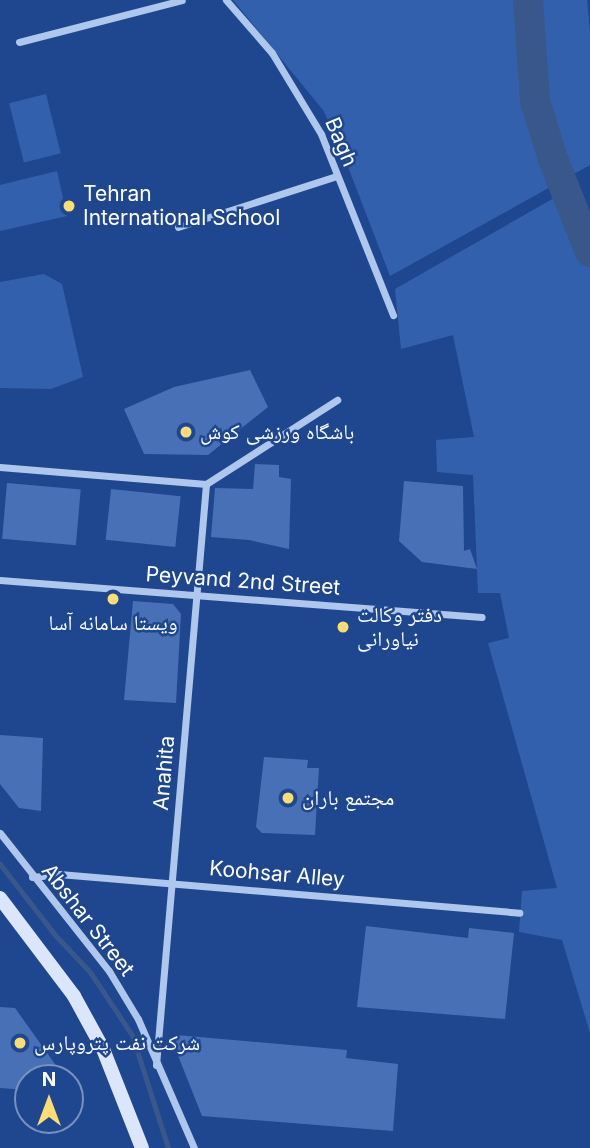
<!DOCTYPE html>
<meta charset="utf-8">
<style>
body{margin:0}
#map{position:relative;width:590px;height:1148px;overflow:hidden;background:#1f4790;font-family:Inter,"Noto Naskh Arabic",sans-serif}
div>[style]{position:absolute}
.green>*{inset:0;background:#3360ad;transform-origin:0 0}
.stream>*{height:5px;margin:-2.5px;padding:0 2.5px;transform-origin:2.5px;border-radius:2.5px;background:#3a578c}
.river>*{height:30px;margin:-15px;padding:0 15px;transform-origin:15px;border-radius:15px;background:#3a578c}
.building>*{inset:0;background:#4870b7;transform-origin:0 0}
.street>*{height:7px;margin:-3.5px;padding:0 3.5px;transform-origin:3.5px;border-radius:3.5px;background:#afc6ed}
.secondary>*{height:14px;margin:-7px;padding:0 7px;transform-origin:7px;border-radius:7px;background:#dbe6fa}
.dots>*{width:19px;height:19px;translate:-50% -50%;box-sizing:border-box;border:4px solid #1f4790;border-radius:50%}
span{translate:-50% -50%;white-space:nowrap;text-align:center;line-height:1.15;-webkit-text-stroke:5px #1f4790;paint-order:stroke}
.street-label{font-size:21px;color:#fff}
.poi-label{font-size:21px;color:#fff}
.left{translate:0 -50%;text-align:left}
.north{position:absolute;left:14px;top:1064px;width:70px;height:70px;box-sizing:border-box;background:#1f4790;border:2px solid #7991bc;border-radius:50%;rotate:0deg;font-size:19px;font-weight:700;line-height:28px;text-align:center;color:#fff}
.north::after{content:'';display:block;margin:auto;width:24px;height:32px;background:#fbde6f;clip-path:polygon(50% 0,100% 100%,50% 72%,0 100%)}
</style>
<div id="map">
<div class="green">
<div style="clip-path:polygon(233px 0,587px 0,590px 31px,590px 165px,390px 276px,340px 146px,323px 110px)"></div>
<div style="left:46px;top:94px;width:61px;height:38px;rotate:76deg"></div>
<div style="clip-path:polygon(57px 171px,67px 216px,0 231px,0 185px)"></div>
<div style="clip-path:polygon(575px 186px,590px 218px,590px 1033px,562px 940px,519px 932px,522px 891px,557px 888px,488px 643px,509px 638px,500px 593px,478px 593px,473px 475px,437px 472px,436px 440px,474px 437px,453px 335px,401px 349px,395px 289px)"></div>
<div style="clip-path:polygon(44px 274px,62px 284px,83px 377px,51px 389px,0 388px,0 282px)"></div>
</div>
<div class="stream">
<div style="left:0;top:864px;width:90px;rotate:52.2deg"></div>
<div style="left:55px;top:935px;width:51px;rotate:46.6deg"></div>
<div style="left:90px;top:972px;width:76px;rotate:56.3deg"></div>
<div style="left:132px;top:1035px;width:119px;rotate:72.3deg"></div>
</div>
<div class="river">
<div style="left:528px;top:0;width:101px;rotate:86deg"></div>
<div style="left:535px;top:101px;width:61px;rotate:72.8deg"></div>
<div style="left:553px;top:159px;width:100px;rotate:68.3deg"></div>
</div>
<div class="building">
<div style="clip-path:polygon(250px 370px,268px 407px,208px 455px,144px 454px,124px 409px,174px 387px)"></div>
<div style="clip-path:polygon(255px 464px,279px 465px,279px 477px,291px 479px,289px 549px,249px 540px,211px 537px,215px 488px,253px 489px)"></div>
<div style="clip-path:polygon(404px 481px,463px 486px,464px 551px,470px 549px,477px 569px,422px 562px,399px 541px)"></div>
<div style="left:7px;top:483px;width:74px;height:56px;rotate:5deg"></div>
<div style="left:111px;top:489px;width:70px;height:51px;rotate:6deg"></div>
<div style="clip-path:polygon(133px 601px,173px 604px,181px 614px,176px 703px,124px 700px)"></div>
<div style="clip-path:polygon(0 735px,43px 738px,41px 811px,19px 808px,0 784px)"></div>
<div style="clip-path:polygon(264px 757px,308px 760px,307px 768px,319px 768px,315px 835px,262px 833px,256px 827px)"></div>
<div style="clip-path:polygon(366px 926px,468px 938px,469px 928px,514px 933px,505px 1019px,357px 1007px)"></div>
<div style="clip-path:polygon(0 1007px,15px 1008px,65px 1078px,28px 1078px,28px 1090px,0 1088px)"></div>
<div style="clip-path:polygon(176px 1035px,347px 1050px,346px 1058px,398px 1064px,393px 1131px,202px 1116px,175px 1048px)"></div>
</div>
<div class="street">
<div style="left:226px;top:0;width:70px;rotate:49deg"></div>
<div style="left:272px;top:53px;width:95px;rotate:58.8deg"></div>
<div style="left:321px;top:134px;width:195px;rotate:68.3deg"></div>
<div style="left:19px;top:42px;width:168px;rotate:-14.4deg"></div>
<div style="left:178px;top:227px;width:167px;rotate:-17.8deg"></div>
<div style="left:0;top:467px;width:207px;rotate:4.7deg"></div>
<div style="left:206px;top:484px;width:156px;rotate:-32.7deg"></div>
<div style="left:0;top:580px;width:483px;rotate:4.4deg"></div>
<div style="left:0;top:833px;width:176px;rotate:51.7deg"></div>
<div style="left:109px;top:971px;width:56px;rotate:58.9deg"></div>
<div style="left:138px;top:1019px;width:141px;rotate:66.5deg"></div>
<div style="left:32px;top:877px;width:27px;rotate:-6deg"></div>
<div style="left:59px;top:874px;width:462px;rotate:4.8deg"></div>
<div style="left:156px;top:1065px;width:583px;rotate:-85.08deg"></div>
</div>
<div class="secondary">
<div style="left:0;top:898px;width:123px;rotate:52.9deg"></div>
<div style="left:74px;top:996px;width:60px;rotate:61.3deg"></div>
<div style="left:103px;top:1049px;width:106px;rotate:68.5deg"></div>
</div>
<div class="dots">
<div style="left:69px;top:206px;background:#fbde6f"></div>
<div style="left:186px;top:432px;background:#fbde6f"></div>
<div style="left:113px;top:599px;background:#fbde6f"></div>
<div style="left:343px;top:627px;background:#fbde6f"></div>
<div style="left:288px;top:798px;background:#fbde6f"></div>
<div style="left:20px;top:1043px;background:#fbde6f"></div>
</div>
<div class="street-label">
<span style="left:341px;top:142px;rotate:67deg">Bagh</span>
<span style="left:243px;top:581px;rotate:4deg">Peyvand 2nd Street</span>
<span style="left:164px;top:773px;rotate:-85deg">Anahita</span>
<span style="left:277px;top:874px;rotate:5deg">Koohsar Alley</span>
<span style="left:88px;top:920px;rotate:52deg">Abshar Street</span>
</div>
<div class="poi-label">
<span class="left" style="left:83px;top:206px">Tehran<br>International School</span>
<span class="left" style="left:200px;top:432px">باشگاه ورزشی کوش</span>
<span class="left" style="left:357px;top:627px">دفتر وکالت<br>نیاورانی</span>
<span style="left:113px;top:623px">ویستا سامانه آسا</span>
<span class="left" style="left:302px;top:798px">مجتمع باران</span>
<span class="left" style="left:34px;top:1043px">شرکت نفت پتروپارس</span>
</div>
<div class="north">N</div>
</div>
